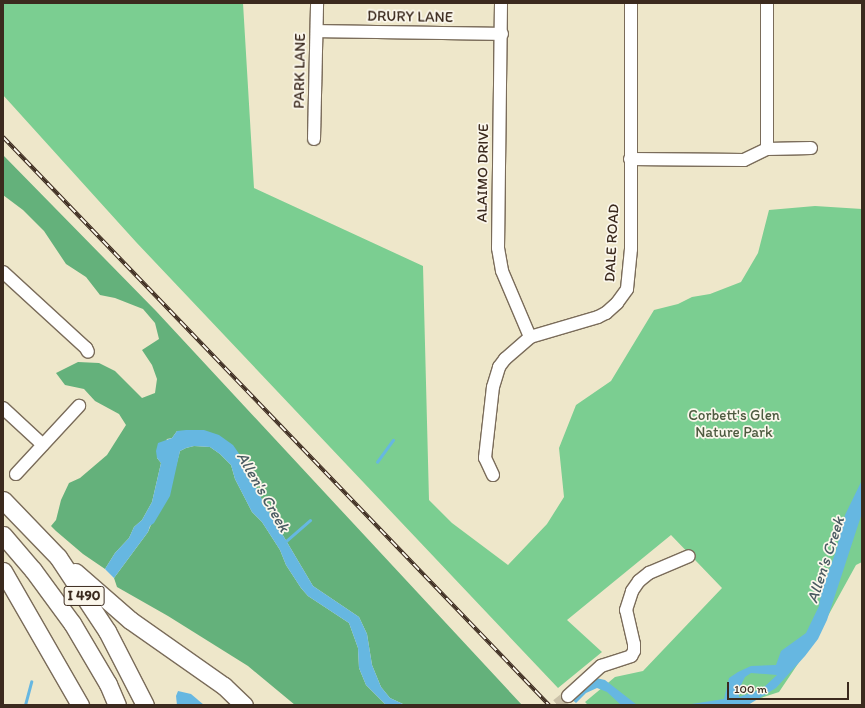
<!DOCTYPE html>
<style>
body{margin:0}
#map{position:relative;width:865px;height:708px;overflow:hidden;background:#eee7ca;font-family:Itim,sans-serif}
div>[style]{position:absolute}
.green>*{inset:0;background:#7bce91}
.forest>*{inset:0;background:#64b17b}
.water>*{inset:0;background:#66b7e1}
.stream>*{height:2.5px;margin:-1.25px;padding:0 1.25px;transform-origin:1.25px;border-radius:1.25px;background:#66b7e1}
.minor-tunnel>*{height:12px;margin-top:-6px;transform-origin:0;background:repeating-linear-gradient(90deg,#cac1a8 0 12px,transparent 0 18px)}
.roads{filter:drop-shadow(1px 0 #7a6c5a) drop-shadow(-1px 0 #7a6c5a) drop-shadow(0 1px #7a6c5a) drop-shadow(0 -1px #7a6c5a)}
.minor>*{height:12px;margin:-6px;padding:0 6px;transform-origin:6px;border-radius:6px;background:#fff}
.highway>*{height:17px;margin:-8.5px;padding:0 8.5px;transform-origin:8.5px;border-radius:8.5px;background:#fff}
.rail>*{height:4px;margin-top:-2px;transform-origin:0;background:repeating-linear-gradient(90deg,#fbf7ec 0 8px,#3b2a1e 0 16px);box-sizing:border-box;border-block:1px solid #3b2a1e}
span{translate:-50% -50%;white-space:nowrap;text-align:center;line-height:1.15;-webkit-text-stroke:3.5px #fbf7ec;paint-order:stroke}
.shield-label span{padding:1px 3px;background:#fbf7ec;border:1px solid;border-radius:3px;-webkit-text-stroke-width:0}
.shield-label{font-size:14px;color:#3b2a1e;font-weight:700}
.street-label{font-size:15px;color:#3b2a1e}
.park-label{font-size:15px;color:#4e5b40}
.water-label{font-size:16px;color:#4a5b62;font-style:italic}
.frame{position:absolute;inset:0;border:4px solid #3b2a1e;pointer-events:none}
.scale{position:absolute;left:727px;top:682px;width:122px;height:18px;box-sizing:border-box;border:2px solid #3b2a1e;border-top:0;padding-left:5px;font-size:12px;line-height:14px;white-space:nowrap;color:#3b2a1e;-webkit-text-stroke:3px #fbf7ec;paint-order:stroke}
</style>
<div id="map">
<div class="green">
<div style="clip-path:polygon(3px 3px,243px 3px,254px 188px,423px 266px,429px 500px,452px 523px,508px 565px,547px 524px,564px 497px,559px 448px,576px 405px,611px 381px,654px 310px,678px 304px,692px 297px,710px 294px,741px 282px,758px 253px,769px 210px,815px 206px,862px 209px,862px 562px,856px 565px,818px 634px,779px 692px,739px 705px,588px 705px,585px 702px,615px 677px,643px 671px,722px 588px,671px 535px,567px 620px,602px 652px,558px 688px,136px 242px,3px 95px)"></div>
</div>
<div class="forest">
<div style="clip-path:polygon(3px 155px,156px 311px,522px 705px,405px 705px,390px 698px,381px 687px,372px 665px,367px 634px,359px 617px,313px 586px,262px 500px,242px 458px,177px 431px,172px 438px,167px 439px,157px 458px,161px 463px,152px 502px,142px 520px,134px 527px,129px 538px,115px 553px,105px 569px,83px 554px,56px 531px,51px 526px,56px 520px,61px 500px,69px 483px,80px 478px,107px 455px,126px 425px,119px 414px,95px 401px,84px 389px,65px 385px,56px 373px,78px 362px,99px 363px,115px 371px,142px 398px,155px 393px,157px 379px,152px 365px,142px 350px,159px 339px,155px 323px,143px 309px,115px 298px,100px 295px,86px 277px,66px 264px,44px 231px,23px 210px,3px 195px)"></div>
<div style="clip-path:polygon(194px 446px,210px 447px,220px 454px,231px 465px,235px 479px,252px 512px,262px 522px,280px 550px,286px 565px,301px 588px,308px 596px,349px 623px,358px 648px,359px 668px,366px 685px,386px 705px,295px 705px,248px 666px,168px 616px,117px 587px,114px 578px,148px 532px,176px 466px,180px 451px,186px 448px)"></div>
</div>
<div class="water">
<div style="clip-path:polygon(186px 430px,204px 430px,219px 435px,233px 445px,242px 458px,262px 500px,313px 586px,359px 617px,367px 634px,372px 665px,381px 687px,390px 698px,405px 705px,386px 705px,366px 685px,359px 668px,358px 648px,349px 623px,308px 596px,301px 588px,286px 565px,280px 550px,262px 522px,252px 512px,235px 479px,231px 465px,220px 454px,210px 447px,194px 446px,186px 448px,180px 451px,170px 496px,154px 523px,150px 526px,148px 532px,114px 578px,105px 569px,115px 553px,129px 538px,134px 527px,142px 520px,152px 502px,161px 463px,157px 458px,156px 451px,158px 443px,172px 438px,177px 431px)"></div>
<div style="clip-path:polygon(evenodd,862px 480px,862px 513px,827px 620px,818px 639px,805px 656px,776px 688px,748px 705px,685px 705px,724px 699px,729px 678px,738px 672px,751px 666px,776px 665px,781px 651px,806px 633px,819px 606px,822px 589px,835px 554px,845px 515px,862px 480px,751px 673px,777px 675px,762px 689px,739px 697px,739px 689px,745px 677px,751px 673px)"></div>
<div style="clip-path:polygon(596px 678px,605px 680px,637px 705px,621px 705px,607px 692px,597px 688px,586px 693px,576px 703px,569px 697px)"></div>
<div style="clip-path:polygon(178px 691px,191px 694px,204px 705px,177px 705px,176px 696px)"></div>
</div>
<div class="stream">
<div style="left:377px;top:462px;width:27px;rotate:-54deg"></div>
<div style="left:285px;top:542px;width:33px;rotate:-41deg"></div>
<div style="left:25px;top:705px;width:24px;rotate:-75deg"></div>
</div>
<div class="minor-tunnel">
<div style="left:557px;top:705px;width:14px;rotate:-39deg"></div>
</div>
<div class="roads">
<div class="minor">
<div style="left:501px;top:3px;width:245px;rotate:90.7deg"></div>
<div style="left:498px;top:248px;width:23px;rotate:80deg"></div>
<div style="left:502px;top:271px;width:72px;rotate:67deg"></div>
<div style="left:317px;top:31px;width:185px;rotate:0.9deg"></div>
<div style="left:314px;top:139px;width:136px;rotate:-88.7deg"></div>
<div style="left:767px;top:149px;width:146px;rotate:-90deg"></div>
<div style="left:630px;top:159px;width:114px;rotate:0.5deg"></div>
<div style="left:744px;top:160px;width:25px;rotate:-26deg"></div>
<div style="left:767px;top:149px;width:44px;rotate:-1.3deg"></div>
<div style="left:3px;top:272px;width:113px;rotate:42.5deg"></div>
<div style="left:86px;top:348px;width:4px;rotate:63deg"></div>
<div style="left:3px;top:408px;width:54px;rotate:42.8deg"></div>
<div style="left:16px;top:474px;width:93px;rotate:-47.2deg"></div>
<div style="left:493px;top:475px;width:19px;rotate:-115deg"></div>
<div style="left:485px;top:458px;width:71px;rotate:-83.6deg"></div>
<div style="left:493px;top:387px;width:21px;rotate:-73deg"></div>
<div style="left:499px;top:367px;width:10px;rotate:-53deg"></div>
<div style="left:505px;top:359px;width:33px;rotate:-41deg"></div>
<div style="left:530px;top:337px;width:71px;rotate:-16.4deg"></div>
<div style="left:598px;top:317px;width:9px;rotate:-27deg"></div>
<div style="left:606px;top:313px;width:15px;rotate:-42deg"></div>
<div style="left:617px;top:303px;width:17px;rotate:-54deg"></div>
<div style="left:627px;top:289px;width:40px;rotate:-84.3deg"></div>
<div style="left:631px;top:249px;width:246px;rotate:-90deg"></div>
<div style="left:568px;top:696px;width:45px;rotate:-42.3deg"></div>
<div style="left:601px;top:666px;width:32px;rotate:-18deg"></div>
<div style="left:631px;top:656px;width:6px;rotate:-59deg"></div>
<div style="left:634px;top:651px;width:7px;rotate:-90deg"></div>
<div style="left:634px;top:644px;width:35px;rotate:-103deg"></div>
<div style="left:626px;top:610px;width:20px;rotate:-72deg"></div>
<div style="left:632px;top:591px;width:12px;rotate:-55deg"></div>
<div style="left:639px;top:581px;width:13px;rotate:-39deg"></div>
<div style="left:649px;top:573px;width:43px;rotate:-23deg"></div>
</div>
<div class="highway">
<div style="left:3px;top:500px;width:79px;rotate:46deg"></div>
<div style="left:58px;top:557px;width:89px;rotate:56.5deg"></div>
<div style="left:107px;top:631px;width:83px;rotate:62.8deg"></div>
<div style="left:3px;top:535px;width:46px;rotate:49.4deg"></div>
<div style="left:33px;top:570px;width:66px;rotate:53.7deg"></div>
<div style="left:72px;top:623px;width:71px;rotate:59.5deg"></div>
<div style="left:108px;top:684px;width:23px;rotate:67deg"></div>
<div style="left:3px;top:571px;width:155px;rotate:60.1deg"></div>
<div style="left:75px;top:572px;width:73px;rotate:41.1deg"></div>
<div style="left:130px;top:620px;width:115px;rotate:35.1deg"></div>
<div style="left:224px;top:686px;width:28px;rotate:44deg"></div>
</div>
</div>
<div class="rail">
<div style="left:3px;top:137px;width:788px;rotate:46.13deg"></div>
</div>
<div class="shield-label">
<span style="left:84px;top:596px">I 490</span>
</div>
<div class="street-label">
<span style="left:410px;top:17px;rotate:1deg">DRURY LANE</span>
<span style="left:300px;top:71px;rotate:-89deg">PARK LANE</span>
<span style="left:483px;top:173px;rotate:-89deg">ALAIMO DRIVE</span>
<span style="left:612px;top:243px;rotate:-87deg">DALE ROAD</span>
</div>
<div class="park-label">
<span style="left:734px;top:424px">Corbett's Glen<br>Nature Park</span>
</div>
<div class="water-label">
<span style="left:263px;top:492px;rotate:60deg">Allen's Creek</span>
<span style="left:826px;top:560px;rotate:-72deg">Allen's Creek</span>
</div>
<div class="frame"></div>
<div class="scale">100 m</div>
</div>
